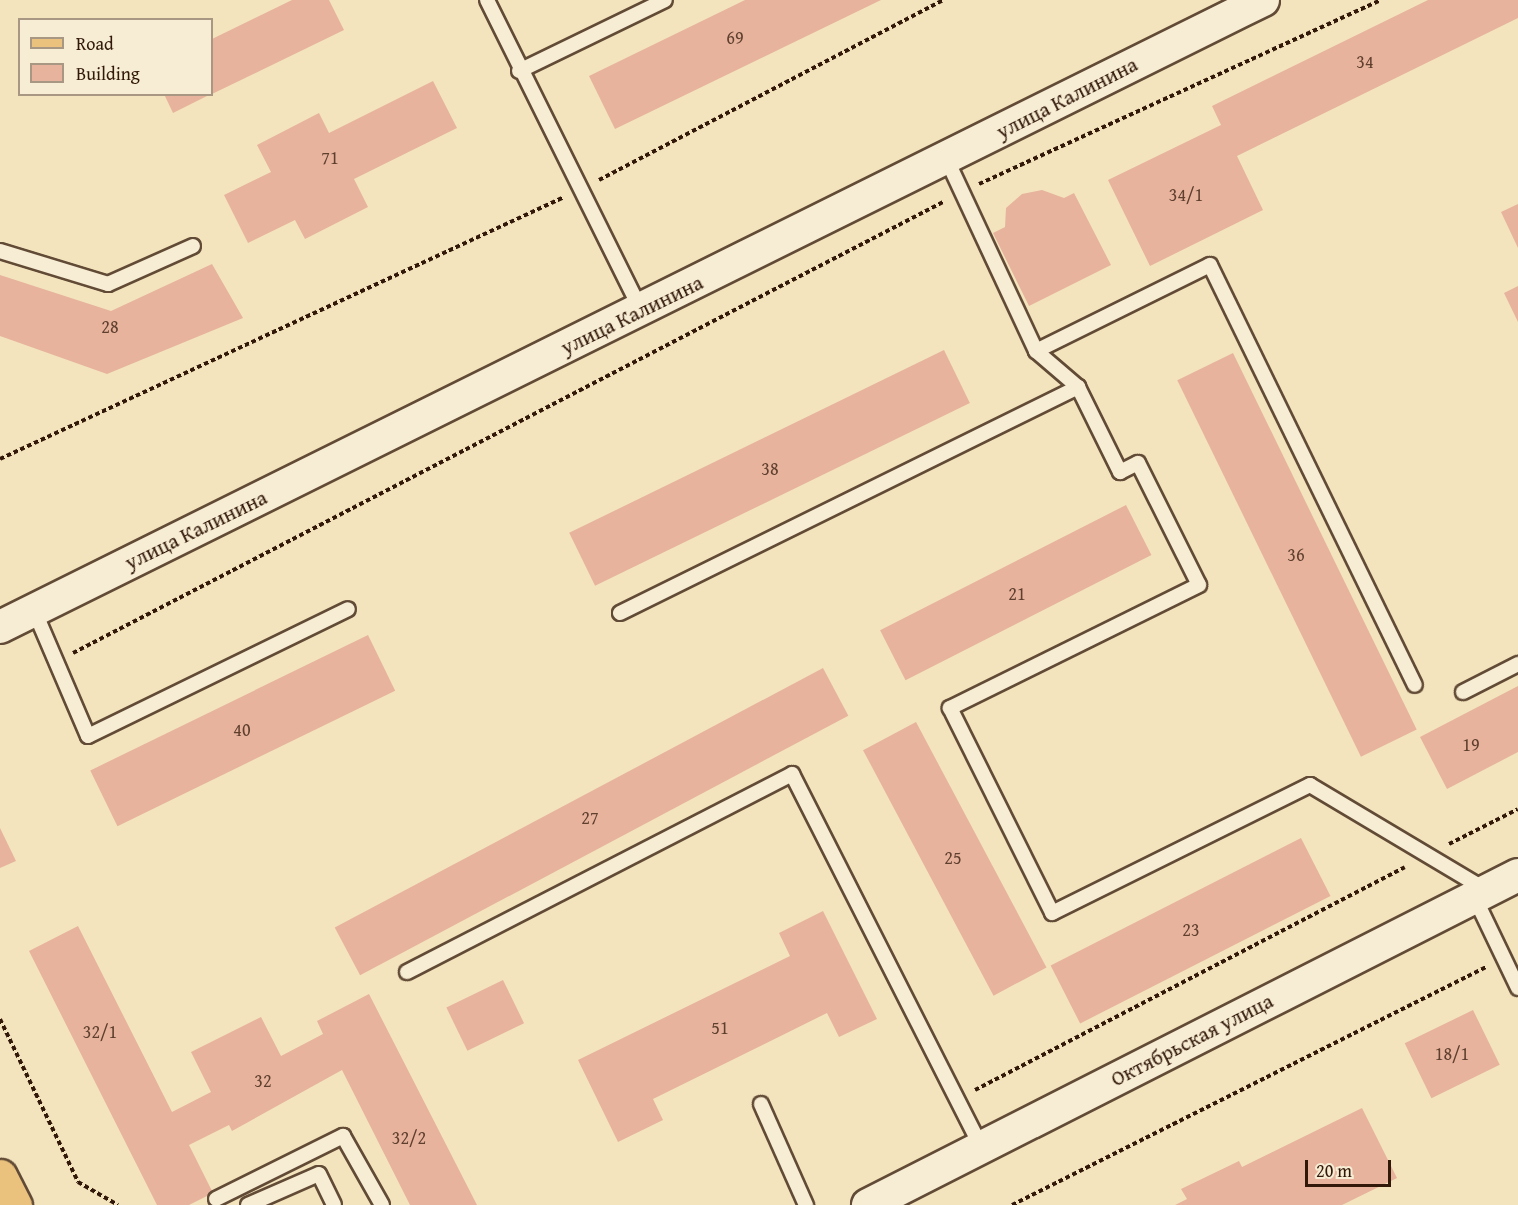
<!DOCTYPE html>
<meta charset="utf-8">
<style>
body{margin:0}
#map{position:relative;width:1518px;height:1205px;overflow:hidden;background:#f3e4bd;font-family:"Gentium Book Plus",serif}
div>[style]{position:absolute}
.building>*{inset:0;background:#e7b39d;transform-origin:0 0}
.path>*{height:4px;margin-top:-2px;transform-origin:0;background:repeating-linear-gradient(90deg,#321809 0 4.5px,transparent 0 7.5px)}
.roads{filter:drop-shadow(2px 0 #624b36) drop-shadow(-2px 0 #624b36) drop-shadow(0 2px #624b36) drop-shadow(0 -2px #624b36)}
.service>*{height:14px;margin:-7px;padding:0 7px;transform-origin:7px;border-radius:7px;background:#f7edd4}
.tertiary>*{height:32px;margin:-16px;padding:0 16px;transform-origin:16px;border-radius:16px;background:#f7edd4}
.primary>*{height:33px;margin:-16.5px;padding:0 16.5px;transform-origin:16.5px;border-radius:16.5px;background:#eac27e}
span{translate:-50% -50%;white-space:nowrap;text-align:center;line-height:1.15;-webkit-text-stroke:4.5px #f7edd4;paint-order:stroke}
.number-label{font-size:18px;color:#5f3f2e}
.number-label span{-webkit-text-stroke-width:0}
.street-label{font-size:21px;color:#321809}
.legend{position:absolute;left:18px;top:18px;width:195px;height:78px;box-sizing:border-box;background:#f7edd4;border:2px solid #a89883;margin:0;padding:8px 10px;list-style:none;font-size:18px;color:#321809}
.legend li{display:flex;align-items:center;gap:12px;height:30px}
.legend b{width:30px;border:2px solid #a89883}
.scale{position:absolute;left:1305px;top:1160px;width:86px;height:27px;box-sizing:border-box;border:3px solid #321809;border-top:0;padding-left:8px;font-size:18px;line-height:21px;white-space:nowrap;color:#321809;-webkit-text-stroke:4px #f7edd4;paint-order:stroke}
</style>
<div id="map">
<div class="building">
<div style="clip-path:polygon(292px 0,329px 0,344px 30px,212px 94px,212px 39px)"></div>
<div style="clip-path:polygon(745px 0,881px 0,615px 129px,589px 76px)"></div>
<div style="clip-path:polygon(1428px 0,1518px 0,1518px 18px,1237px 156px,1263px 210px,1150px 266px,1108px 180px,1221px 125px,1212px 106px)"></div>
<div style="clip-path:polygon(433px 81px,457px 128px,354px 179px,368px 207px,305px 239px,295px 220px,248px 243px,224px 195px,271px 172px,257px 145px,319px 113px,329px 133px)"></div>
<div style="clip-path:polygon(164px 94px,211px 94px,173px 113px)"></div>
<div style="clip-path:polygon(1042px 190px,1064px 198px,1074px 193px,1111px 265px,1029px 306px,993px 233px,1005px 227px,1006px 208px,1022px 194px)"></div>
<div style="clip-path:polygon(1518px 204px,1518px 248px,1501px 212px)"></div>
<div style="clip-path:polygon(212px 264px,243px 318px,107px 374px,0 336px,0 275px,111px 311px)"></div>
<div style="clip-path:polygon(1518px 286px,1518px 322px,1504px 293px)"></div>
<div style="left:944px;top:350px;width:59px;height:417px;rotate:64deg"></div>
<div style="left:1233px;top:353px;width:419px;height:62px;rotate:64deg"></div>
<div style="left:1126px;top:505px;width:56px;height:276px;rotate:63deg"></div>
<div style="left:368px;top:635px;width:62px;height:309px;rotate:64deg"></div>
<div style="left:823px;top:668px;width:54px;height:553px;rotate:62deg"></div>
<div style="clip-path:polygon(1518px 686px,1518px 752px,1447px 789px,1420px 737px)"></div>
<div style="left:916px;top:722px;width:278px;height:60px;rotate:62deg"></div>
<div style="clip-path:polygon(0 828px,16px 861px,0 868px)"></div>
<div style="left:1301px;top:838px;width:65px;height:281px;rotate:63deg"></div>
<div style="clip-path:polygon(823px 911px,877px 1019px,839px 1037px,827px 1013px,653px 1099px,663px 1120px,618px 1142px,578px 1060px,790px 956px,779px 933px)"></div>
<div style="clip-path:polygon(78px 926px,172px 1112px,211px 1092px,191px 1052px,261px 1017px,281px 1056px,323px 1034px,317px 1021px,369px 994px,477px 1205px,410px 1205px,342px 1070px,232px 1131px,229px 1125px,189px 1145px,213px 1193px,189px 1205px,157px 1205px,29px 951px)"></div>
<div style="left:503px;top:980px;width:48px;height:63px;rotate:64deg"></div>
<div style="left:1473px;top:1010px;width:61px;height:76px;rotate:64deg"></div>
<div style="clip-path:polygon(1362px 1108px,1397px 1178px,1342px 1205px,1175px 1205px,1187px 1199px,1181px 1189px,1239px 1161px,1242px 1167px)"></div>
</div>
<div class="path">
<div style="left:599px;top:180px;width:389px;rotate:-27.6deg"></div>
<div style="left:979px;top:184px;width:441px;rotate:-24.6deg"></div>
<div style="left:0;top:459px;width:620px;rotate:-24.91deg"></div>
<div style="left:73px;top:653px;width:980px;rotate:-27.4deg"></div>
<div style="left:1449px;top:844px;width:77px;rotate:-26.9deg"></div>
<div style="left:0;top:1019px;width:181px;rotate:64.4deg"></div>
<div style="left:78px;top:1182px;width:46px;rotate:29.9deg"></div>
<div style="left:975px;top:1090px;width:484px;rotate:-27.4deg"></div>
<div style="left:1012px;top:1205px;width:530px;rotate:-26.66deg"></div>
</div>
<div class="roads">
<div class="service">
<div style="left:487px;top:0;width:346px;rotate:63.6deg"></div>
<div style="left:519px;top:71px;width:162px;rotate:-25.9deg"></div>
<div style="left:947px;top:160px;width:211px;rotate:65deg"></div>
<div style="left:1036px;top:351px;width:55px;rotate:40.6deg"></div>
<div style="left:1078px;top:387px;width:95px;rotate:63.7deg"></div>
<div style="left:1120px;top:472px;width:20px;rotate:-27deg"></div>
<div style="left:1138px;top:463px;width:136px;rotate:63.4deg"></div>
<div style="left:1199px;top:585px;width:278px;rotate:153.7deg"></div>
<div style="left:950px;top:708px;width:229px;rotate:63.5deg"></div>
<div style="left:1052px;top:913px;width:288px;rotate:-26.4deg"></div>
<div style="left:1310px;top:785px;width:205px;rotate:30.8deg"></div>
<div style="left:0;top:251px;width:113px;rotate:17deg"></div>
<div style="left:108px;top:284px;width:93px;rotate:-24.1deg"></div>
<div style="left:1036px;top:351px;width:194px;rotate:-26.3deg"></div>
<div style="left:1210px;top:265px;width:467px;rotate:64deg"></div>
<div style="left:34px;top:610px;width:137px;rotate:66.8deg"></div>
<div style="left:88px;top:736px;width:289px;rotate:-26deg"></div>
<div style="left:620px;top:613px;width:511px;rotate:-26.26deg"></div>
<div style="left:1463px;top:692px;width:62px;rotate:-27deg"></div>
<div style="left:1474px;top:896px;width:102px;rotate:64.4deg"></div>
<div style="left:407px;top:972px;width:433px;rotate:-27.2deg"></div>
<div style="left:792px;top:774px;width:418px;rotate:63.1deg"></div>
<div style="left:761px;top:1104px;width:111px;rotate:66deg"></div>
<div style="left:216px;top:1199px;width:142px;rotate:-26.4deg"></div>
<div style="left:343px;top:1136px;width:79px;rotate:60.5deg"></div>
<div style="left:248px;top:1205px;width:77px;rotate:-23.6deg"></div>
<div style="left:319px;top:1174px;width:34px;rotate:64deg"></div>
</div>
<div class="tertiary">
<div style="left:0;top:627px;width:1410px;rotate:-26.4deg"></div>
<div style="left:868px;top:1205px;width:729px;rotate:-26.92deg"></div>
</div>
<div class="primary">
<div style="left:0;top:1176px;width:33px;rotate:63deg"></div>
</div>
</div>
<div class="number-label">
<span style="left:735px;top:38px">69</span>
<span style="left:1365px;top:62px">34</span>
<span style="left:330px;top:158px">71</span>
<span style="left:1186px;top:195px">34/1</span>
<span style="left:110px;top:327px">28</span>
<span style="left:770px;top:469px">38</span>
<span style="left:1296px;top:555px">36</span>
<span style="left:1017px;top:594px">21</span>
<span style="left:242px;top:730px">40</span>
<span style="left:1471px;top:745px">19</span>
<span style="left:590px;top:818px">27</span>
<span style="left:953px;top:858px">25</span>
<span style="left:1191px;top:930px">23</span>
<span style="left:720px;top:1028px">51</span>
<span style="left:100px;top:1032px">32/1</span>
<span style="left:1452px;top:1054px">18/1</span>
<span style="left:263px;top:1081px">32</span>
<span style="left:409px;top:1138px">32/2</span>
</div>
<div class="street-label">
<span style="left:1067px;top:98px;rotate:-27deg">улица Калинина</span>
<span style="left:632px;top:315px;rotate:-26deg">улица Калинина</span>
<span style="left:196px;top:530px;rotate:-26deg">улица Калинина</span>
<span style="left:1192px;top:1040px;rotate:-27deg">Октябрьская улица</span>
</div>
<ul class="legend">
<li><b style="height:8px;background:#eac27e"></b>Road</li>
<li><b style="height:16px;background:#e7b39d"></b>Building</li>
</ul>
<div class="scale">20 m</div>
</div>
